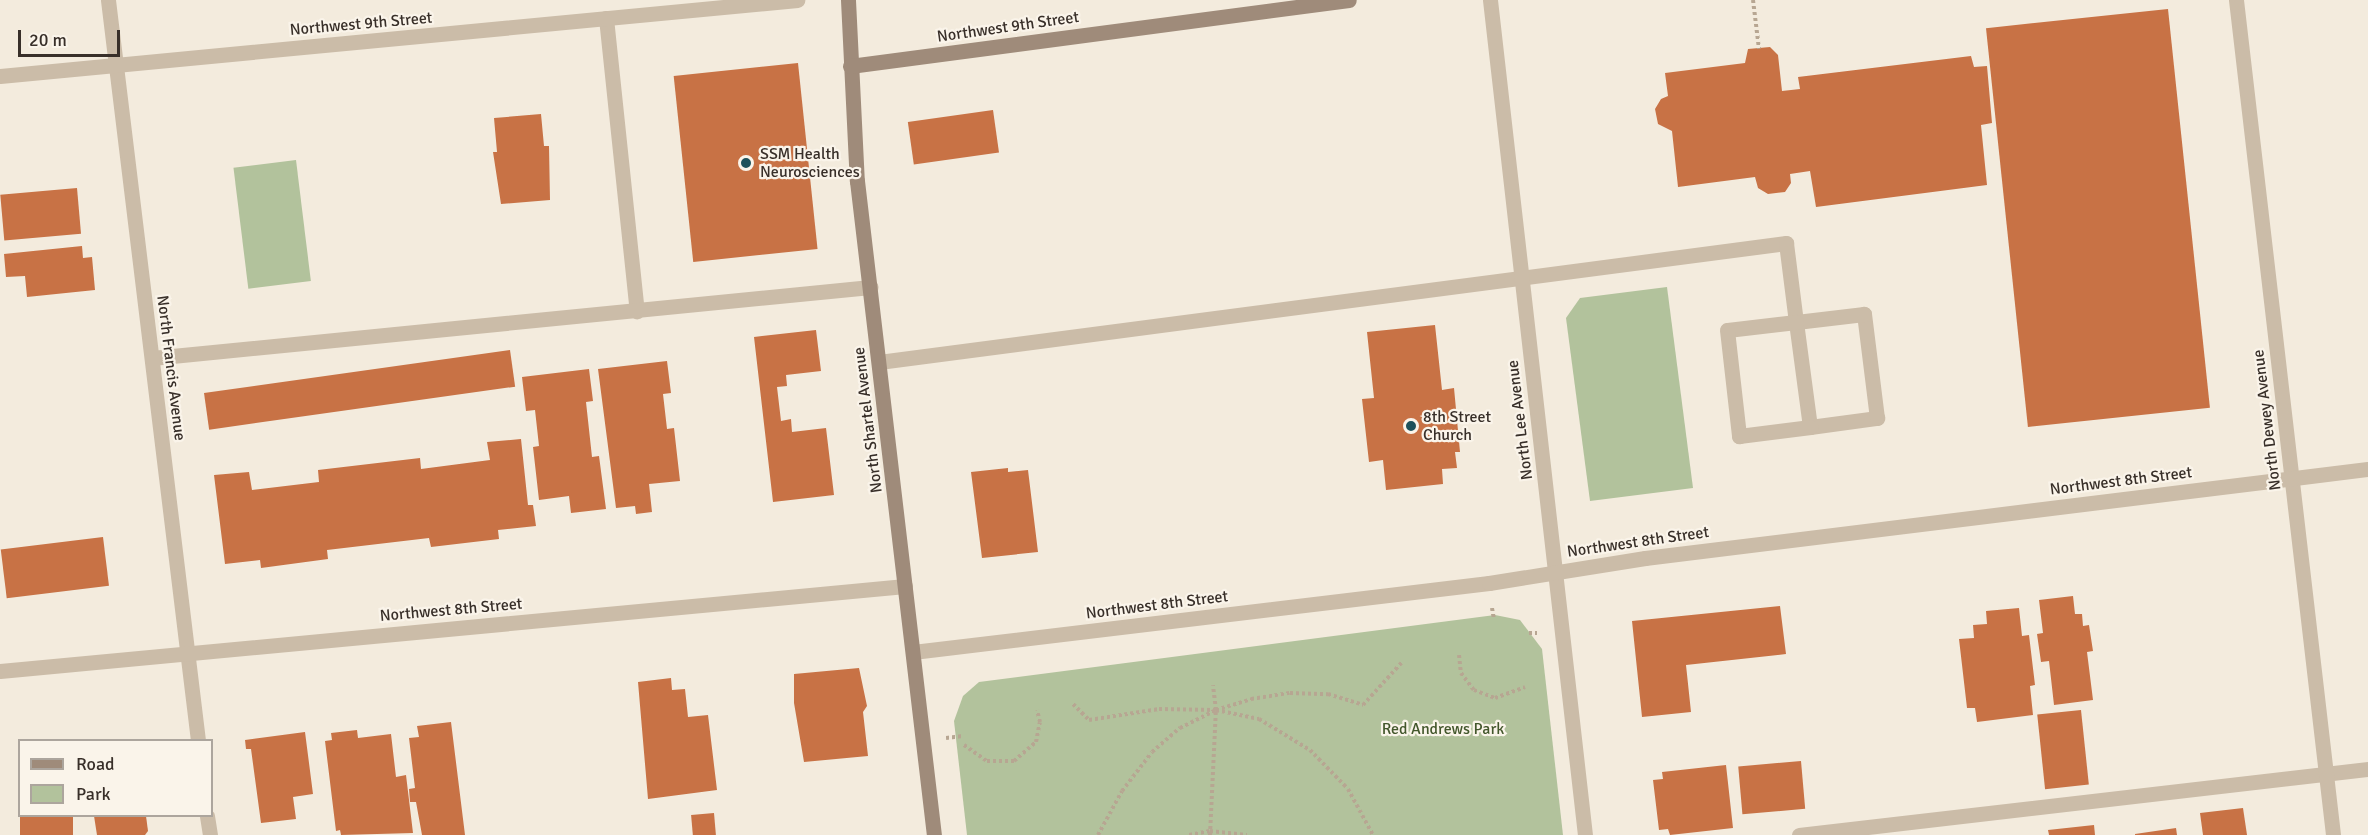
<!DOCTYPE html>
<style>
body{margin:0}
#map{position:relative;width:2368px;height:835px;overflow:hidden;background:#f3ebdd;font-family:Signika,sans-serif}
div>[style]{position:absolute}
.green>*{inset:0;background:#b2c29c;transform-origin:0 0}
.building>*{inset:0;background:#c87245;transform-origin:0 0}
.path>*{height:4px;margin-top:-2px;transform-origin:0;background:repeating-linear-gradient(90deg,#b7a692 0 3px,transparent 0 6px)}
.lane>*{height:15px;margin:-7.5px;padding:0 7.5px;transform-origin:7.5px;border-radius:7.5px;background:#cbbca8}
.street>*{height:15px;margin:-7.5px;padding:0 7.5px;transform-origin:7.5px;border-radius:7.5px;background:#cbbca8}
.secondary>*{height:15px;margin:-7.5px;padding:0 7.5px;transform-origin:7.5px;border-radius:7.5px;background:#9f8b7a}
.dots>*{width:16px;height:16px;translate:-50% -50%;box-sizing:border-box;border:3px solid #faf4ea;border-radius:50%}
span{translate:-50% -50%;white-space:nowrap;text-align:center;line-height:1.15;-webkit-text-stroke:4.5px #faf4ea;paint-order:stroke}
.street-label{font-size:16px;color:#382f29}
.poi-label{font-size:16px;color:#382f29}
.left{translate:0 -50%;text-align:left}
.park-label{font-size:16px;color:#43572c}
.legend{position:absolute;left:18px;top:739px;width:195px;height:78px;box-sizing:border-box;background:#faf4ea;border:2px solid #aca59d;margin:0;padding:8px 10px;list-style:none;font-size:18px;color:#382f29}
.legend li{display:flex;align-items:center;gap:12px;height:30px}
.legend b{width:30px;border:2px solid #aca59d}
.scale{position:absolute;left:18px;top:30px;width:102px;height:27px;box-sizing:border-box;border:3px solid #382f29;border-top:0;padding-left:8px;font-size:18px;line-height:21px;white-space:nowrap;color:#382f29;-webkit-text-stroke:4px #faf4ea;paint-order:stroke}
</style>
<div id="map">
<div class="green">
<div style="left:296px;top:160px;width:122px;height:63px;rotate:83deg"></div>
<div style="clip-path:polygon(1667px 287px,1693px 488px,1590px 501px,1566px 318px,1580px 298px)"></div>
<div style="clip-path:polygon(1495px 615px,1520px 620px,1542px 649px,1563px 835px,967px 835px,954px 721px,963px 696px,979px 682px)"></div>
</div>
<div class="building">
<div style="left:2168px;top:9px;width:401px;height:183px;rotate:84deg"></div>
<div style="clip-path:polygon(1770px 47px,1778px 55px,1782px 91px,1800px 89px,1798px 77px,1971px 56px,1974px 67px,1987px 66px,1992px 123px,1981px 125px,1987px 185px,1816px 207px,1810px 171px,1790px 174px,1791px 183px,1785px 192px,1768px 194px,1758px 188px,1755px 177px,1678px 187px,1672px 131px,1658px 124px,1655px 109px,1661px 99px,1668px 96px,1665px 73px,1745px 63px,1748px 49px)"></div>
<div style="left:798px;top:63px;width:187px;height:125px;rotate:84deg"></div>
<div style="left:993px;top:110px;width:43px;height:86px;rotate:82deg"></div>
<div style="clip-path:polygon(541px 114px,544px 146px,549px 146px,550px 200px,501px 204px,493px 152px,497px 152px,494px 118px)"></div>
<div style="left:77px;top:188px;width:46px;height:77px;rotate:85deg"></div>
<div style="clip-path:polygon(82px 246px,83px 258px,92px 257px,95px 290px,27px 297px,25px 276px,6px 277px,4px 254px)"></div>
<div style="clip-path:polygon(1435px 325px,1442px 390px,1454px 388px,1460px 452px,1455px 452px,1457px 468px,1442px 469px,1443px 484px,1386px 490px,1383px 460px,1369px 462px,1362px 399px,1374px 398px,1367px 332px)"></div>
<div style="clip-path:polygon(816px 330px,821px 371px,786px 375px,787px 386px,777px 387px,781px 421px,791px 419px,792px 432px,826px 428px,834px 495px,773px 502px,754px 337px)"></div>
<div style="left:510px;top:350px;width:37px;height:309px;rotate:82deg"></div>
<div style="clip-path:polygon(667px 361px,671px 393px,663px 394px,667px 429px,674px 428px,680px 481px,649px 484px,652px 512px,636px 514px,635px 506px,616px 508px,598px 369px)"></div>
<div style="clip-path:polygon(589px 369px,593px 401px,586px 402px,592px 457px,599px 456px,606px 509px,571px 513px,569px 496px,539px 500px,533px 447px,539px 446px,535px 410px,526px 411px,522px 377px)"></div>
<div style="clip-path:polygon(521px 439px,528px 505px,533px 505px,536px 526px,498px 530px,499px 539px,431px 547px,429px 538px,327px 550px,328px 559px,261px 568px,260px 560px,225px 564px,214px 475px,249px 472px,252px 490px,319px 482px,318px 470px,420px 458px,421px 469px,490px 460px,487px 442px)"></div>
<div style="clip-path:polygon(1008px 468px,1008px 472px,1028px 470px,1038px 552px,982px 558px,971px 472px)"></div>
<div style="left:103px;top:537px;width:49px;height:103px;rotate:83deg"></div>
<div style="clip-path:polygon(2073px 596px,2075px 614px,2082px 614px,2083px 626px,2089px 625px,2093px 651px,2087px 652px,2093px 700px,2054px 705px,2049px 661px,2041px 662px,2037px 634px,2043px 633px,2039px 600px)"></div>
<div style="clip-path:polygon(1780px 606px,1786px 654px,1686px 665px,1691px 712px,1642px 717px,1632px 621px)"></div>
<div style="clip-path:polygon(2019px 608px,2022px 636px,2029px 635px,2035px 685px,2030px 686px,2033px 715px,1977px 722px,1975px 708px,1967px 708px,1959px 639px,1974px 638px,1973px 625px,1987px 624px,1986px 611px)"></div>
<div style="clip-path:polygon(859px 668px,867px 706px,863px 712px,868px 756px,804px 762px,794px 703px,794px 674px)"></div>
<div style="clip-path:polygon(671px 678px,672px 690px,685px 689px,688px 717px,708px 715px,717px 790px,648px 799px,638px 682px)"></div>
<div style="left:2081px;top:710px;width:75px;height:44px;rotate:84deg"></div>
<div style="clip-path:polygon(451px 722px,465px 835px,422px 835px,416px 802px,410px 802px,409px 789px,415px 788px,409px 738px,419px 737px,417px 726px)"></div>
<div style="clip-path:polygon(357px 730px,358px 738px,391px 734px,396px 777px,406px 775px,413px 833px,341px 835px,340px 830px,336px 831px,325px 741px,332px 740px,331px 733px)"></div>
<div style="clip-path:polygon(305px 732px,313px 794px,293px 797px,296px 819px,261px 823px,251px 749px,246px 749px,245px 740px)"></div>
<div style="left:1801px;top:761px;width:48px;height:63px;rotate:85deg"></div>
<div style="clip-path:polygon(1726px 765px,1733px 828px,1670px 835px,1668px 829px,1659px 830px,1653px 780px,1663px 779px,1662px 772px)"></div>
<div style="clip-path:polygon(2243px 808px,2247px 835px,2203px 835px,2200px 813px)"></div>
<div style="left:714px;top:813px;width:22px;height:23px;rotate:85deg"></div>
<div style="left:20px;top:816px;width:53px;height:19px"></div>
<div style="clip-path:polygon(94px 816px,146px 816px,148px 831px,145px 835px,97px 835px)"></div>
<div style="clip-path:polygon(2094px 825px,2095px 835px,2049px 835px,2048px 830px)"></div>
<div style="clip-path:polygon(2176px 828px,2177px 835px,2135px 835px,2135px 834px)"></div>
</div>
<div class="path">
<div style="left:1753px;top:0;width:49px;rotate:83deg"></div>
<div style="left:1492px;top:608px;width:11px;rotate:80deg"></div>
<div style="left:1529px;top:633px;width:8px"></div>
<div style="left:1459px;top:655px;width:18px;rotate:84deg"></div>
<div style="left:1461px;top:673px;width:21px;rotate:53deg"></div>
<div style="left:1474px;top:690px;width:22px;rotate:21deg"></div>
<div style="left:1495px;top:698px;width:32px;rotate:-20deg"></div>
<div style="left:1073px;top:704px;width:23px;rotate:45deg"></div>
<div style="left:1089px;top:720px;width:71px;rotate:-8.9deg"></div>
<div style="left:1159px;top:709px;width:57px;rotate:1deg"></div>
<div style="left:1216px;top:710px;width:37px;rotate:-17deg"></div>
<div style="left:1251px;top:699px;width:39px;rotate:-9deg"></div>
<div style="left:1290px;top:693px;width:38px;rotate:2deg"></div>
<div style="left:1328px;top:694px;width:37px;rotate:17deg"></div>
<div style="left:1363px;top:705px;width:59px;rotate:-47.7deg"></div>
<div style="left:946px;top:738px;width:17px;rotate:-7deg"></div>
<div style="left:964px;top:745px;width:28px;rotate:35deg"></div>
<div style="left:987px;top:761px;width:27px"></div>
<div style="left:1014px;top:761px;width:29px;rotate:-41deg"></div>
<div style="left:1036px;top:742px;width:20px;rotate:-79deg"></div>
<div style="left:1040px;top:722px;width:12px;rotate:-104deg"></div>
<div style="left:1098px;top:835px;width:50px;rotate:-61.4deg"></div>
<div style="left:1122px;top:791px;width:49px;rotate:-52.4deg"></div>
<div style="left:1152px;top:752px;width:37px;rotate:-41deg"></div>
<div style="left:1180px;top:728px;width:40px;rotate:-26.6deg"></div>
<div style="left:1216px;top:710px;width:44px;rotate:11.8deg"></div>
<div style="left:1259px;top:719px;width:60px;rotate:31.3deg"></div>
<div style="left:1310px;top:750px;width:54px;rotate:45.7deg"></div>
<div style="left:1348px;top:789px;width:52px;rotate:61.5deg"></div>
<div style="left:1189px;top:835px;width:21px;rotate:-11deg"></div>
<div style="left:1210px;top:831px;width:37px;rotate:6deg"></div>
<div style="left:1210px;top:835px;width:125px;rotate:-87.3deg"></div>
<div style="left:1216px;top:710px;width:25px;rotate:-97deg"></div>
</div>
<div class="lane">
<div style="left:606px;top:18px;width:295px;rotate:84deg"></div>
<div style="left:152px;top:358px;width:722px;rotate:-5.65deg"></div>
<div style="left:879px;top:362px;width:915px;rotate:-7.47deg"></div>
<div style="left:1786px;top:243px;width:80px;rotate:82.8deg"></div>
<div style="left:1796px;top:322px;width:106px;rotate:82.4deg"></div>
<div style="left:1810px;top:427px;width:68px;rotate:-7.7deg"></div>
<div style="left:1877px;top:418px;width:105px;rotate:-97.1deg"></div>
<div style="left:1864px;top:314px;width:68px;rotate:173.3deg"></div>
<div style="left:1796px;top:322px;width:69px;rotate:173.4deg"></div>
<div style="left:1727px;top:330px;width:107px;rotate:83.5deg"></div>
<div style="left:1739px;top:436px;width:72px;rotate:-7.2deg"></div>
<div style="left:1799px;top:835px;width:573px;rotate:-6.62deg"></div>
</div>
<div class="street">
<div style="left:108px;top:0;width:745px;rotate:83.07deg"></div>
<div style="left:1490px;top:0;width:840px;rotate:83.51deg"></div>
<div style="left:2236px;top:0;width:841px;rotate:83.37deg"></div>
<div style="left:0;top:76px;width:801px;rotate:-5.45deg"></div>
<div style="left:913px;top:652px;width:580px;rotate:-6.83deg"></div>
<div style="left:1489px;top:583px;width:158px;rotate:-9.1deg"></div>
<div style="left:1645px;top:558px;width:728px;rotate:-7.02deg"></div>
<div style="left:0;top:671px;width:909px;rotate:-5.37deg"></div>
<div style="left:207px;top:816px;width:19px;rotate:81deg"></div>
</div>
<div class="secondary">
<div style="left:848px;top:0;width:181px;rotate:87.2deg"></div>
<div style="left:857px;top:181px;width:659px;rotate:83.29deg"></div>
<div style="left:850px;top:66px;width:503px;rotate:-7.53deg"></div>
</div>
<div class="dots">
<div style="left:746px;top:163px;background:#1d515b"></div>
<div style="left:1411px;top:426px;background:#1d515b"></div>
</div>
<div class="street-label">
<span style="left:361px;top:24px;rotate:-5deg">Northwest 9th Street</span>
<span style="left:1008px;top:27px;rotate:-8deg">Northwest 9th Street</span>
<span style="left:171px;top:368px;rotate:83deg">North Francis Avenue</span>
<span style="left:868px;top:420px;rotate:-97deg">North Shartel Avenue</span>
<span style="left:1520px;top:420px;rotate:-97deg">North Lee Avenue</span>
<span style="left:2267px;top:420px;rotate:-97deg">North Dewey Avenue</span>
<span style="left:2121px;top:481px;rotate:-7deg">Northwest 8th Street</span>
<span style="left:1638px;top:542px;rotate:-8deg">Northwest 8th Street</span>
<span style="left:1157px;top:605px;rotate:-7deg">Northwest 8th Street</span>
<span style="left:451px;top:610px;rotate:-5deg">Northwest 8th Street</span>
</div>
<div class="poi-label">
<span class="left" style="left:760px;top:163px">SSM Health<br>Neurosciences</span>
<span class="left" style="left:1423px;top:426px">8th Street<br>Church</span>
</div>
<div class="park-label">
<span style="left:1443px;top:729px">Red Andrews Park</span>
</div>
<ul class="legend">
<li><b style="height:8px;background:#9f8b7a"></b>Road</li>
<li><b style="height:16px;background:#b2c29c"></b>Park</li>
</ul>
<div class="scale">20 m</div>
</div>
